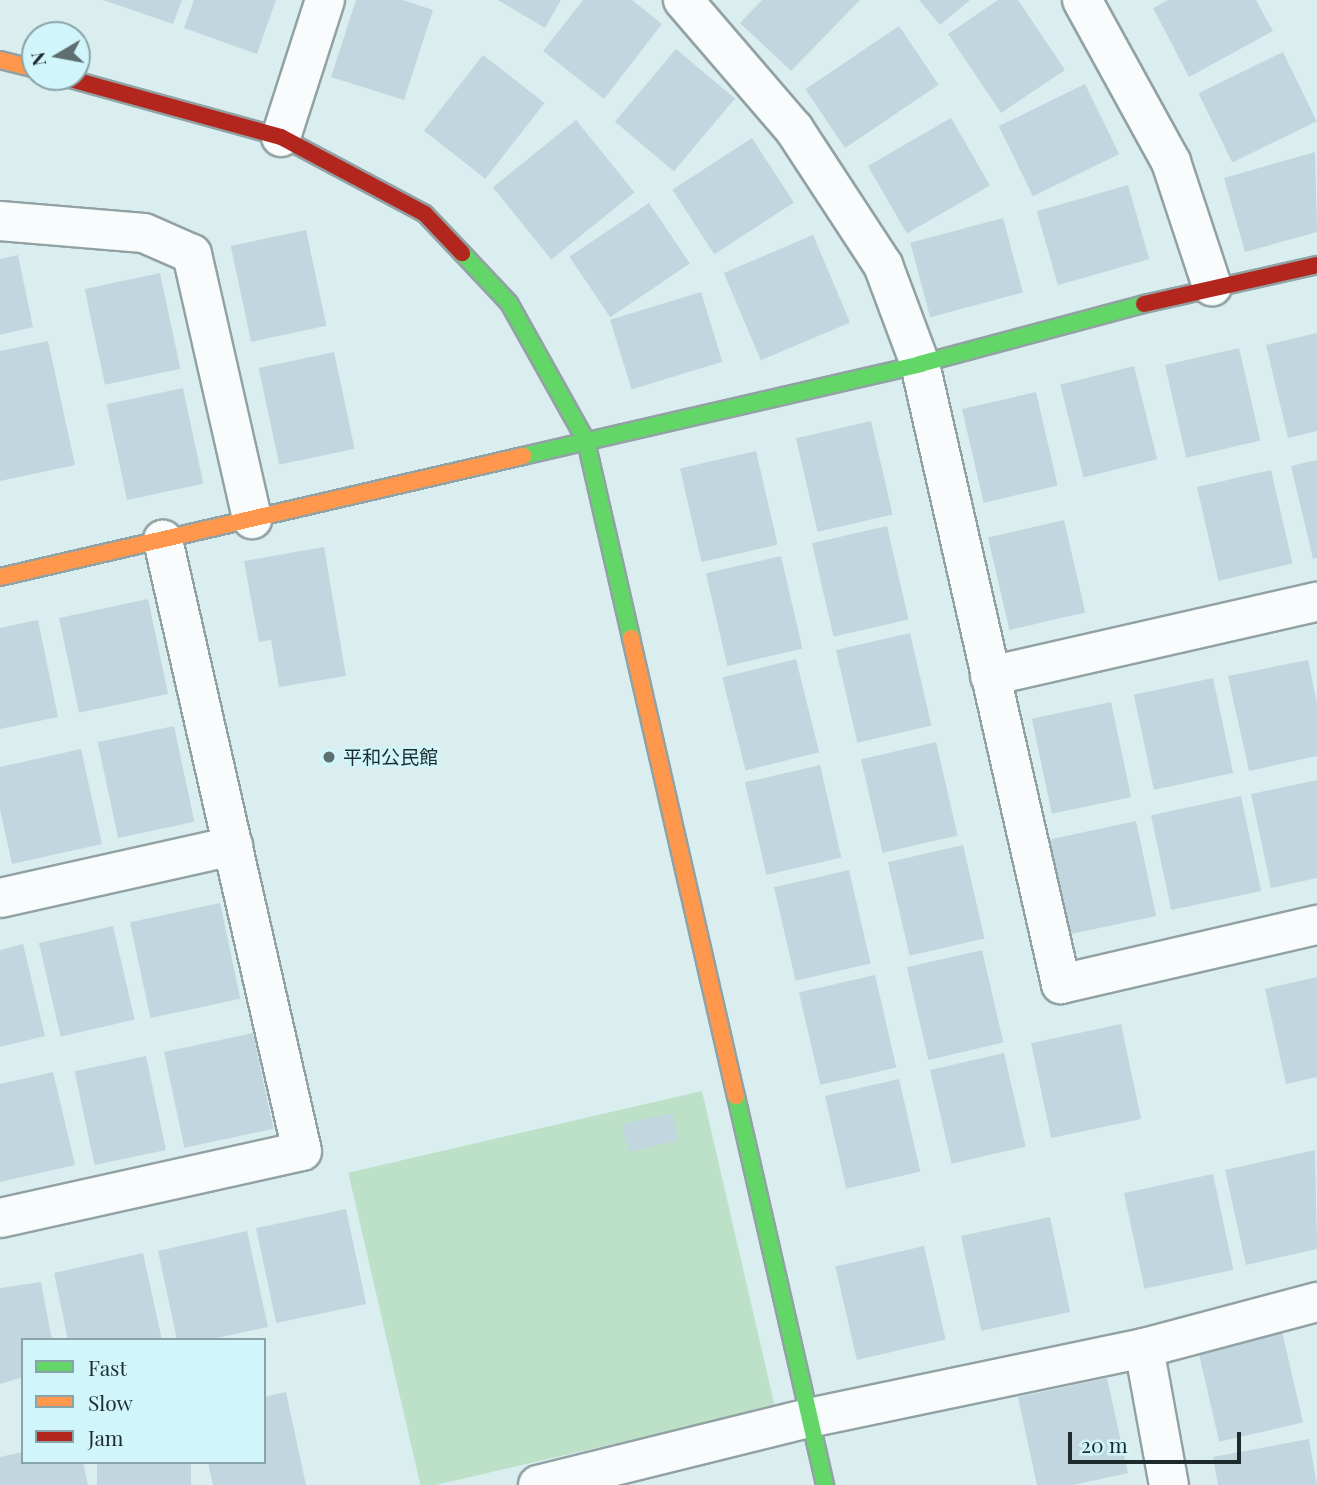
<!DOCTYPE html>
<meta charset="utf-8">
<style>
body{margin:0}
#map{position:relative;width:1317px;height:1485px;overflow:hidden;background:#daeef0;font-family:"Playfair Display","Noto Sans JP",serif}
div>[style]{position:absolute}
.green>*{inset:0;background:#bde0c8;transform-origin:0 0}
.building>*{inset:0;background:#c1d6df;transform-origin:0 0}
.roads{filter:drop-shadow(2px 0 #92a2a4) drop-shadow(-2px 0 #92a2a4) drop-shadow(0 2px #92a2a4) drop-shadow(0 -2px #92a2a4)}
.street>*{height:38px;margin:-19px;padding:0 19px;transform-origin:19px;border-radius:19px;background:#f9fcfd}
.fast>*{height:16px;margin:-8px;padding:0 8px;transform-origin:8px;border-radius:8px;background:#63d668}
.slow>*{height:16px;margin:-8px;padding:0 8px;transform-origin:8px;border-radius:8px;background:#ff974d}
.jam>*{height:16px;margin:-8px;padding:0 8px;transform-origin:8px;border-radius:8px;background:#b3261e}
.dots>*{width:19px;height:19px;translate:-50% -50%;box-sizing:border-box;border:4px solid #d0f5fa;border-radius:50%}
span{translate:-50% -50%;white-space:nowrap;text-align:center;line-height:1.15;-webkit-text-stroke:5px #d0f5fa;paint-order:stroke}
.poi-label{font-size:19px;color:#1d2b2d}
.left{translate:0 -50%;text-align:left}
.legend{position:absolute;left:21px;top:1338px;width:245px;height:126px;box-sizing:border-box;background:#d0f5fa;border:2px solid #88a4a8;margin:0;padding:9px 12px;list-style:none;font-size:21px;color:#1d2b2d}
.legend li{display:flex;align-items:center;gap:14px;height:35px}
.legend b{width:35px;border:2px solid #88a4a8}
.north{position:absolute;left:21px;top:21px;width:70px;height:70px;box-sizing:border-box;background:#d0f5fa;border:2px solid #88a4a8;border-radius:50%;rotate:260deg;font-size:19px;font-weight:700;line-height:28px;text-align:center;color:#1d2b2d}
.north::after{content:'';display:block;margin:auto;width:24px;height:32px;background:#5f6f71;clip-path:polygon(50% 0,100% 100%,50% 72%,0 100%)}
.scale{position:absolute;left:1068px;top:1432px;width:173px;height:32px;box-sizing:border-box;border:4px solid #1d2b2d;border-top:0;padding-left:9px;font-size:21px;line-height:24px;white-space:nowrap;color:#1d2b2d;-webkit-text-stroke:5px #d0f5fa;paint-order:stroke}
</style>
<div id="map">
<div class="green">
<div style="left:702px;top:1091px;width:324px;height:363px;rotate:77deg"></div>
</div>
<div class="building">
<div style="clip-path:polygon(103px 0,182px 0,173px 24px)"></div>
<div style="clip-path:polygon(194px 0,276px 0,257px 54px,184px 28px)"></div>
<div style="clip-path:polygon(356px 0,403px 0,433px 10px,404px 100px,331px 77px)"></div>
<div style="clip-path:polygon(498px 0,561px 0,545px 28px)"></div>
<div style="clip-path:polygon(583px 0,632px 0,662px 24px,604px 99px,543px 51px)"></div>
<div style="clip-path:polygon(762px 0,860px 0,791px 71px,740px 23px)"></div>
<div style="clip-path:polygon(919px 0,970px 0,940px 25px)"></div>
<div style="clip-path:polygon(998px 0,1018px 0,1065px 70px,1001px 113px,948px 34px)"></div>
<div style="clip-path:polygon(1168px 0,1256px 0,1273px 31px,1189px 77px,1153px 8px)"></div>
<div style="left:899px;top:26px;width:71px;height:113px;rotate:56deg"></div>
<div style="left:676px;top:49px;width:77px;height:95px;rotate:40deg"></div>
<div style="left:1283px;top:52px;width:77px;height:94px;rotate:64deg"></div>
<div style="left:483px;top:55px;width:78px;height:96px;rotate:38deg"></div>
<div style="left:1085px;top:84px;width:78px;height:96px;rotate:64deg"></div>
<div style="left:951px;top:118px;width:78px;height:96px;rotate:60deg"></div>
<div style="left:576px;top:120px;width:93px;height:107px;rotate:51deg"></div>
<div style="left:752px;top:138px;width:77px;height:95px;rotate:57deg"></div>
<div style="clip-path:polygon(1315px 152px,1317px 232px,1245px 252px,1224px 178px)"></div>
<div style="left:1128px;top:185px;width:77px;height:95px;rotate:74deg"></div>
<div style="left:649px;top:203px;width:73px;height:96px;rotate:56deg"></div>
<div style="left:1003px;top:218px;width:77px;height:96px;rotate:75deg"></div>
<div style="left:306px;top:230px;width:98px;height:77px;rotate:78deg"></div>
<div style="left:813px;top:235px;width:95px;height:97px;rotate:67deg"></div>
<div style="clip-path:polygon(18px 255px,33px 327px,0 335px,0 259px)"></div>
<div style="left:160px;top:273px;width:98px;height:77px;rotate:78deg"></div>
<div style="left:701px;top:292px;width:73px;height:95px;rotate:73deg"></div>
<div style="clip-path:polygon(1317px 333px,1317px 431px,1288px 438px,1266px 345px)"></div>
<div style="clip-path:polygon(48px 341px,75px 465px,0 481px,0 351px)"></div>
<div style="left:1239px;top:348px;width:95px;height:76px;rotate:77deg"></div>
<div style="left:334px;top:352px;width:99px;height:77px;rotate:78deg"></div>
<div style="left:1134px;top:366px;width:96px;height:76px;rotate:76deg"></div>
<div style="left:183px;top:388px;width:98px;height:78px;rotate:78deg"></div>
<div style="left:1036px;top:392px;width:96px;height:76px;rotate:77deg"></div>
<div style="left:871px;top:421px;width:96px;height:77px;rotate:77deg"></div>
<div style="left:756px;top:451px;width:96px;height:78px;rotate:77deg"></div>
<div style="clip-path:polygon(1317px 460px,1317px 558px,1313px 559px,1291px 466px)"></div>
<div style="left:1271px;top:470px;width:96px;height:76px;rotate:77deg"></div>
<div style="left:1064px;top:520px;width:95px;height:78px;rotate:77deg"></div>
<div style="left:887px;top:526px;width:96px;height:77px;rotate:77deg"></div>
<div style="clip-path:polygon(324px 547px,346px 676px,279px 687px,271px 640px,259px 642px,244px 561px)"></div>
<div style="left:781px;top:556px;width:95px;height:77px;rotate:77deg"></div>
<div style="left:148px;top:599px;width:97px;height:91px;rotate:78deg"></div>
<div style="clip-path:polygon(38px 620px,58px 717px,0 729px,0 628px)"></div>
<div style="left:910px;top:633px;width:95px;height:76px;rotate:77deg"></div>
<div style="left:796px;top:659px;width:96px;height:76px;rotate:76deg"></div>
<div style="clip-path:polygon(1308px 660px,1317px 703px,1317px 756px,1249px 771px,1228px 676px)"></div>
<div style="left:1213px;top:678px;width:97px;height:81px;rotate:78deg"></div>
<div style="left:1111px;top:702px;width:97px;height:81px;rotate:78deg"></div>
<div style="left:174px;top:726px;width:98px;height:78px;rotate:78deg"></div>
<div style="left:936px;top:742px;width:96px;height:77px;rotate:77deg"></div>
<div style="clip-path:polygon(81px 749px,102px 844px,12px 864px,0 809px,0 767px)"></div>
<div style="left:820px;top:765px;width:95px;height:77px;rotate:77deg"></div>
<div style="clip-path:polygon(1317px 780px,1317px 878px,1271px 888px,1251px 794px)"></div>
<div style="left:1241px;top:796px;width:97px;height:92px;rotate:78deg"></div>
<div style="left:1136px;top:821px;width:97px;height:92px;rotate:78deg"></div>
<div style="left:963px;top:845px;width:96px;height:77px;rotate:77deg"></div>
<div style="left:849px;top:870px;width:96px;height:77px;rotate:77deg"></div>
<div style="left:220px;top:903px;width:98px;height:92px;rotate:78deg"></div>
<div style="left:113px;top:926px;width:96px;height:76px;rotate:77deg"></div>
<div style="clip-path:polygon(23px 944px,45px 1036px,0 1047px,0 950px)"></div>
<div style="left:982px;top:950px;width:95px;height:77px;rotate:77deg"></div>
<div style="left:875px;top:975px;width:95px;height:78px;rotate:77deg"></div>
<div style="clip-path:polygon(1317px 977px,1317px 1077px,1286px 1084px,1265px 989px)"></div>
<div style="left:1121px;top:1024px;width:97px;height:92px;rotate:78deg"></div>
<div style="left:253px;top:1033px;width:98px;height:91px;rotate:78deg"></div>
<div style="left:1004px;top:1053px;width:96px;height:76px;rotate:77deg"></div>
<div style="left:146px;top:1056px;width:96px;height:73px;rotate:78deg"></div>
<div style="clip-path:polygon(53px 1072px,75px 1165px,0 1182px,0 1084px)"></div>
<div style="left:899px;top:1079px;width:95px;height:76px;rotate:77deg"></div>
<div style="left:672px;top:1113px;width:28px;height:51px;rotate:77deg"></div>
<div style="clip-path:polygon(1315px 1150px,1317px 1249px,1246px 1265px,1225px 1170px)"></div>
<div style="left:1213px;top:1174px;width:98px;height:91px;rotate:78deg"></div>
<div style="left:346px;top:1209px;width:97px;height:92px;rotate:78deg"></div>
<div style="left:1050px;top:1217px;width:97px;height:91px;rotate:78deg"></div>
<div style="clip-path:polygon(247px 1231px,268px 1327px,207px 1340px,177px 1340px,158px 1251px)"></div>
<div style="left:924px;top:1246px;width:96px;height:91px;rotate:77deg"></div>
<div style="clip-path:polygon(143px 1253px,162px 1340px,68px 1340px,54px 1273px)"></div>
<div style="clip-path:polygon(41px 1282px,52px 1340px,23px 1340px,23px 1377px,0 1384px,0 1288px)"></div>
<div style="left:1281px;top:1327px;width:98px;height:86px;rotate:77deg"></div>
<div style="clip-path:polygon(1107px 1378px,1128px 1473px,1074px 1485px,1037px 1485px,1018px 1397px)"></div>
<div style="clip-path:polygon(286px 1392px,306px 1485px,213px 1485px,208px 1462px,264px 1462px,264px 1397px)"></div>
<div style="clip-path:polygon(1309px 1439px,1317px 1485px,1218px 1485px,1213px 1457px)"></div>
<div style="clip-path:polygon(23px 1452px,23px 1462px,83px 1462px,88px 1485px,0 1485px,0 1457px)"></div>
<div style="left:97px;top:1462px;width:94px;height:24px"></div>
</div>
<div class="roads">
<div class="street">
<div style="left:683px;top:0;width:170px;rotate:49.3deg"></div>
<div style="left:794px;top:129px;width:163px;rotate:56.8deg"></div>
<div style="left:883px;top:265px;width:106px;rotate:69.5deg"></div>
<div style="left:920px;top:364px;width:636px;rotate:77.19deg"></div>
<div style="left:1061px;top:984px;width:263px;rotate:-13deg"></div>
<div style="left:1082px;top:0;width:185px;rotate:61.2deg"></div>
<div style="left:1171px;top:162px;width:131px;rotate:71.7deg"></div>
<div style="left:281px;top:137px;width:144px;rotate:-72.2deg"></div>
<div style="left:0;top:221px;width:144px;rotate:4.8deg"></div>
<div style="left:144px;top:233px;width:52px;rotate:23.6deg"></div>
<div style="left:192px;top:254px;width:272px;rotate:77.2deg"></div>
<div style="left:990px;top:676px;width:335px;rotate:-12.8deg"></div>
<div style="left:0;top:898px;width:239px;rotate:-12.6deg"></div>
<div style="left:0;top:1218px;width:309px;rotate:-12.5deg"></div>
<div style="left:302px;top:1151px;width:627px;rotate:-102.82deg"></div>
<div style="left:1144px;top:1348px;width:139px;rotate:79.7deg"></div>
<div style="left:538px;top:1485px;width:279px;rotate:-13.9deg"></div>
<div style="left:809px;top:1418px;width:342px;rotate:-11.8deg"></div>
<div style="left:1144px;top:1348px;width:179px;rotate:-14.9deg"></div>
</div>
<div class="fast">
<div style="left:462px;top:253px;width:69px;rotate:46.8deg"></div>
<div style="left:509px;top:303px;width:158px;rotate:60.8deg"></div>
<div style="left:586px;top:441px;width:202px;rotate:77.1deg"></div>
<div style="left:523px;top:456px;width:408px;rotate:-13deg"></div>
<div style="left:920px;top:364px;width:232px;rotate:-15deg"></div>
<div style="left:736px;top:1096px;width:399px;rotate:77.1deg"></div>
</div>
<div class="slow">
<div style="left:0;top:60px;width:36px;rotate:14deg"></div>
<div style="left:0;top:577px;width:537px;rotate:-13.03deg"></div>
<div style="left:631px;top:638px;width:470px;rotate:77.1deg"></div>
</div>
<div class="jam">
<div style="left:63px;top:77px;width:226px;rotate:15.4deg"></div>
<div style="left:281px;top:137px;width:163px;rotate:28.1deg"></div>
<div style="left:425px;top:214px;width:54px;rotate:46.5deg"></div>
<div style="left:1144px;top:304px;width:177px;rotate:-12.7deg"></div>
</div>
</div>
<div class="dots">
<div style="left:329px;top:757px;background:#5f6f71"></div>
</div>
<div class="poi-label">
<span class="left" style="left:343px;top:757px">平和公民館</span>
</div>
<ul class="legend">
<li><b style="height:9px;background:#63d668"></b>Fast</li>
<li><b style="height:9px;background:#ff974d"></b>Slow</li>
<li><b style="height:9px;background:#b3261e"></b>Jam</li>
</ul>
<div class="north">N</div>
<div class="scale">20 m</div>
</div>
